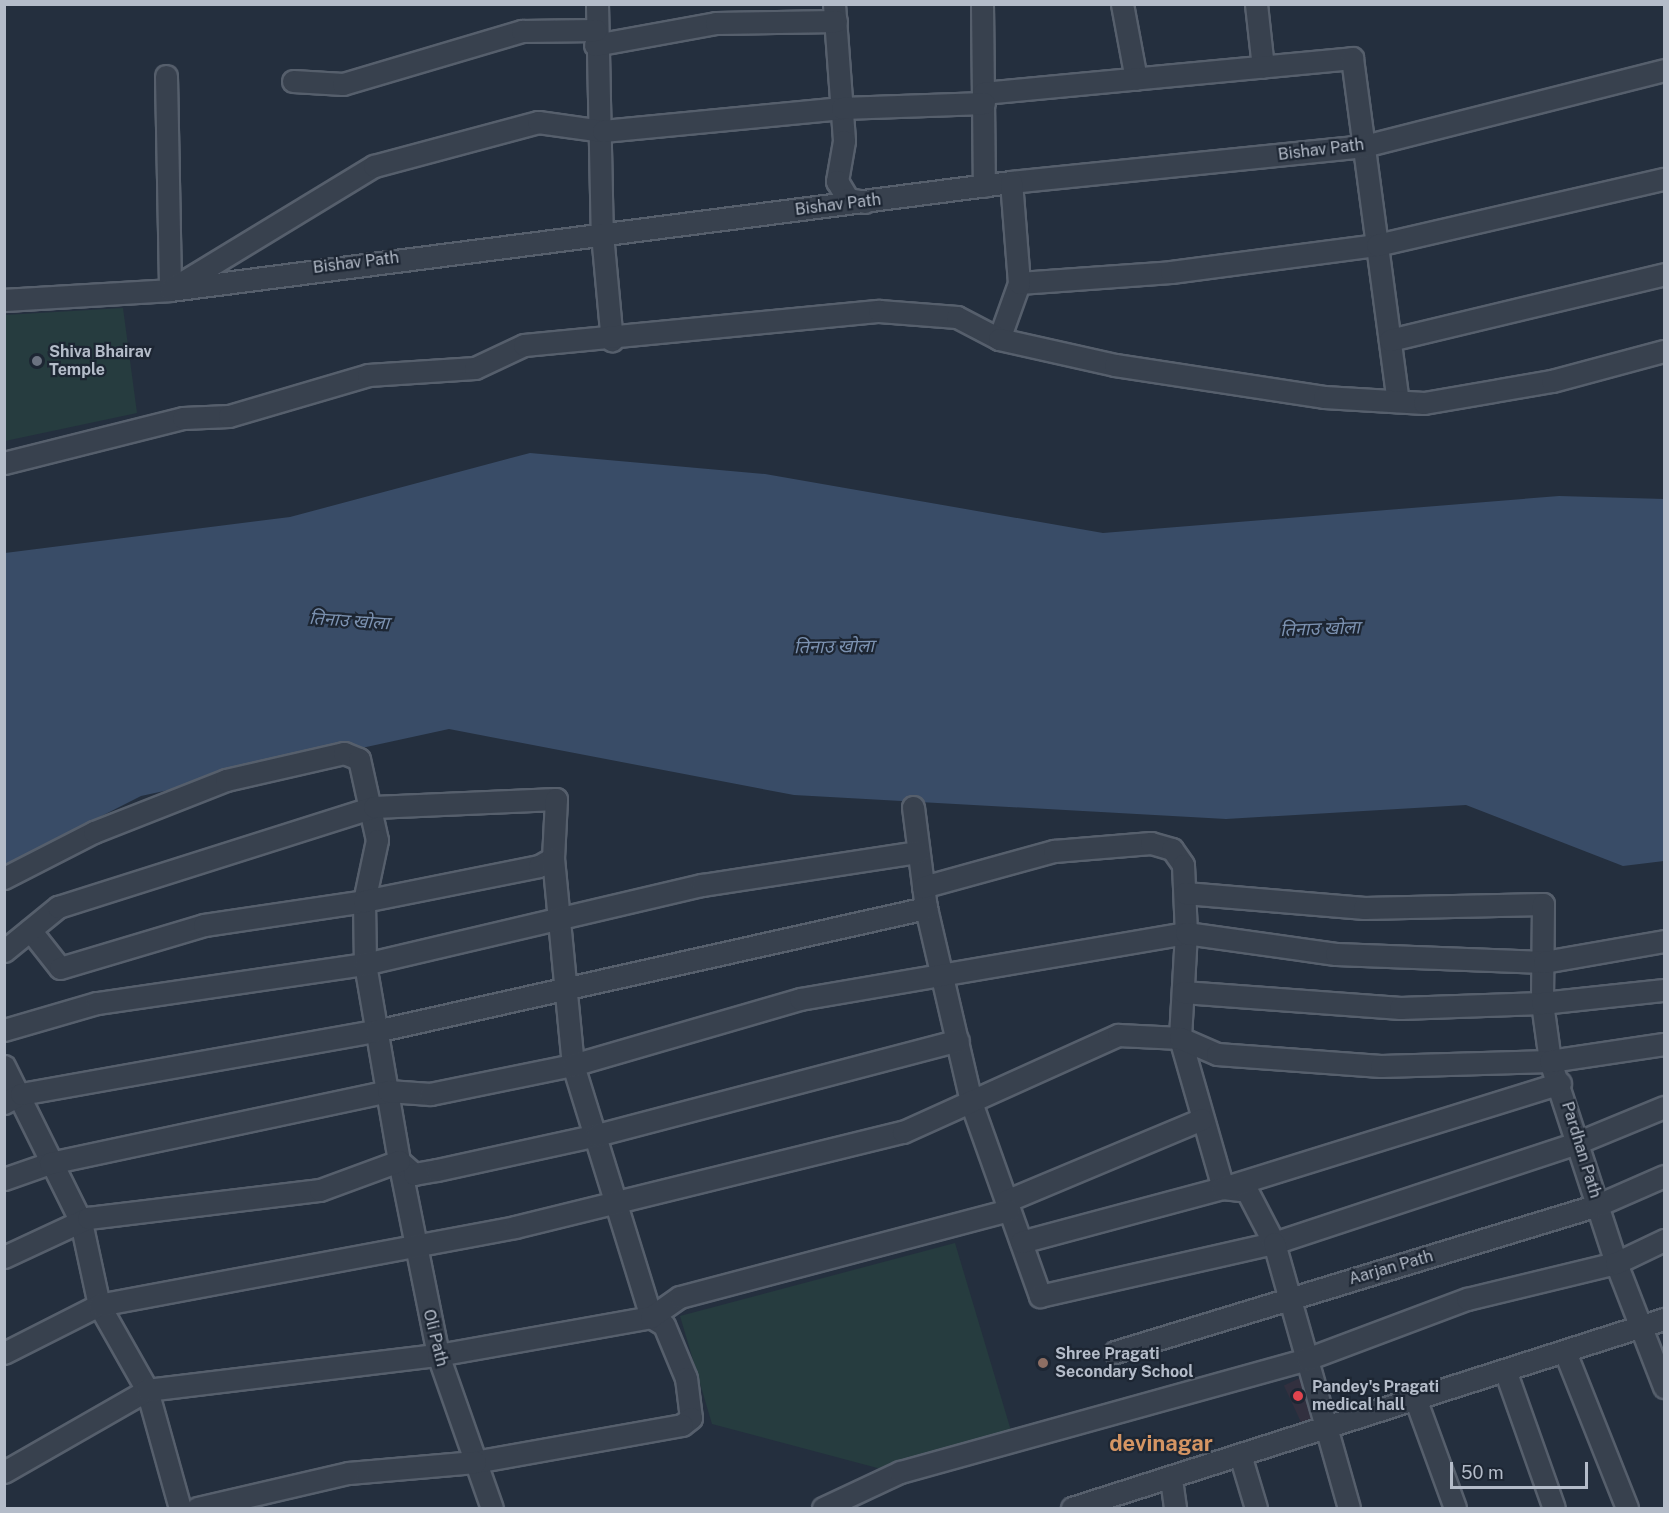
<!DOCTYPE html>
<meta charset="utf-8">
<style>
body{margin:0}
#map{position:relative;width:1669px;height:1513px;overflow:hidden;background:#242f3e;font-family:"Public Sans","Noto Sans Devanagari",sans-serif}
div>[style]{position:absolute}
.medical>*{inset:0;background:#32303f;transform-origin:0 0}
.green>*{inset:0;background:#263c3f}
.water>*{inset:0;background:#394c67}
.roads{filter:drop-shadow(2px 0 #565f6c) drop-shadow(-2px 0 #565f6c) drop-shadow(0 2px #565f6c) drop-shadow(0 -2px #565f6c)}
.minor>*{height:21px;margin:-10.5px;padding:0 10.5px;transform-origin:10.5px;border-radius:10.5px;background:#38414e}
.dots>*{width:16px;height:16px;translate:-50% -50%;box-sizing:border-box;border:3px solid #1d2633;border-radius:50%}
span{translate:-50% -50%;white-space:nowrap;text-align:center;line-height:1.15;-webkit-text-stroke:4.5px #1d2633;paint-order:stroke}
.street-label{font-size:16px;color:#b4bcc9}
.poi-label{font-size:16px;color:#b4bcc9;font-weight:700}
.left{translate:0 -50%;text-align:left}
.water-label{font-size:18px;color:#7c92b1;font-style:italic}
.district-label{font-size:22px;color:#d59563;font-weight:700}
.frame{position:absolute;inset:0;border:6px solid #b4bcc9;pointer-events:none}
.scale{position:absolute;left:1450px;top:1462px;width:138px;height:27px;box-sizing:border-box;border:3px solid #b4bcc9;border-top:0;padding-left:8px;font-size:18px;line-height:21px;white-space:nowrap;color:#b4bcc9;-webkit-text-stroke:4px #1d2633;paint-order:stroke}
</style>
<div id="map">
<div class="medical">
<div style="left:1302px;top:1377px;width:45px;height:20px;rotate:65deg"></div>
</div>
<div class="green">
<div style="clip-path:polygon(123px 308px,137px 413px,5px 441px,5px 315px)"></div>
<div style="clip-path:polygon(955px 1243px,1012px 1434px,885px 1470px,712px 1424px,680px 1316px)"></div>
</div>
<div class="water">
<div style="clip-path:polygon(530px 453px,765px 474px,1103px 533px,1559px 496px,1664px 499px,1664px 861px,1623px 866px,1466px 805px,1226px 819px,794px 795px,449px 729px,141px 796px,5px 865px,5px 553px,290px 517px)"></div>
</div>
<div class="roads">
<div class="minor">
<div style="left:597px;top:4px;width:230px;rotate:88.8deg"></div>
<div style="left:602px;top:234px;width:107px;rotate:84.7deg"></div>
<div style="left:834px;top:4px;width:137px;rotate:85.8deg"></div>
<div style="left:844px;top:141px;width:41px;rotate:99.9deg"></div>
<div style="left:837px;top:181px;width:21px;rotate:59deg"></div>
<div style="left:848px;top:199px;width:17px;rotate:10deg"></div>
<div style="left:982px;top:4px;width:182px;rotate:89.4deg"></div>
<div style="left:1122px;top:4px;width:76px;rotate:79.4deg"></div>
<div style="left:1256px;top:4px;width:63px;rotate:83.7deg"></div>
<div style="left:595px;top:45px;width:123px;rotate:-10.3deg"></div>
<div style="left:716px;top:23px;width:120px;rotate:-1deg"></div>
<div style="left:166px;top:76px;width:214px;rotate:88.9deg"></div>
<div style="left:293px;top:81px;width:50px;rotate:3.4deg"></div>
<div style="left:343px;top:84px;width:187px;rotate:-16.5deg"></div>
<div style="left:522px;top:31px;width:74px;rotate:-0.8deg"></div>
<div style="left:983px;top:93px;width:371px;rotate:-5.4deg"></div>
<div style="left:1352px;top:58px;width:346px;rotate:82.4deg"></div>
<div style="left:1019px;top:283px;width:152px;rotate:-4.1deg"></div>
<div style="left:1171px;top:272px;width:208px;rotate:-7.5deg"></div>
<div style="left:1377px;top:245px;width:294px;rotate:-13deg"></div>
<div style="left:173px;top:288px;width:235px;rotate:-31.3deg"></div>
<div style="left:374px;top:166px;width:170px;rotate:-15deg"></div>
<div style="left:538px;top:122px;width:66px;rotate:7.9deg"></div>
<div style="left:603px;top:131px;width:240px;rotate:-5.5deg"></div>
<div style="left:842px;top:108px;width:142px;rotate:-2deg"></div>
<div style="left:4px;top:300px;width:166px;rotate:-3.4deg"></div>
<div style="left:170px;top:290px;width:848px;rotate:-7.32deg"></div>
<div style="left:1011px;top:182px;width:355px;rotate:-5.8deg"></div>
<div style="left:1364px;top:146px;width:309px;rotate:-14.2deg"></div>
<div style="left:999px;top:339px;width:59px;rotate:-70.3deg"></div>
<div style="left:1019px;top:283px;width:101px;rotate:-94.5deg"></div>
<div style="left:1390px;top:340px;width:282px;rotate:-13.5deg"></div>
<div style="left:4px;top:463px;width:185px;rotate:-14.1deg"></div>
<div style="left:183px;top:418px;width:46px;rotate:-2.5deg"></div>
<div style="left:229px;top:416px;width:145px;rotate:-16.4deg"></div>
<div style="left:368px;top:375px;width:107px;rotate:-3.7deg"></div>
<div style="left:475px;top:368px;width:54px;rotate:-25.1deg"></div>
<div style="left:524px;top:345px;width:357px;rotate:-5.5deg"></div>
<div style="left:879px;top:311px;width:78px;rotate:4.4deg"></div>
<div style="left:957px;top:317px;width:47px;rotate:27.6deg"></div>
<div style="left:999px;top:339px;width:119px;rotate:12.6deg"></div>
<div style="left:1115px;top:365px;width:211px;rotate:8.7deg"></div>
<div style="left:1324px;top:397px;width:100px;rotate:3.4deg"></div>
<div style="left:1424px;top:403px;width:130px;rotate:-9.8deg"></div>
<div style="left:1552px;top:381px;width:116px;rotate:-15deg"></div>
<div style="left:913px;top:807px;width:102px;rotate:82.7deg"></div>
<div style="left:926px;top:908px;width:202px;rotate:76.9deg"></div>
<div style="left:972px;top:1105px;width:203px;rotate:70.4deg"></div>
<div style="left:1040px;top:1296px;width:240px;rotate:-12.8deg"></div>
<div style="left:1274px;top:1243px;width:321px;rotate:-18.3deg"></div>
<div style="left:1579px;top:1142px;width:92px;rotate:-22.4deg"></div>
<div style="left:4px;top:878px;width:101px;rotate:-27.1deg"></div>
<div style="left:94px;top:832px;width:142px;rotate:-21.5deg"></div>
<div style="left:226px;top:780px;width:121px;rotate:-12.9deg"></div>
<div style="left:344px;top:753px;width:16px;rotate:22deg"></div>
<div style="left:359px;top:759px;width:83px;rotate:77.5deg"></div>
<div style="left:377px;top:840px;width:62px;rotate:102deg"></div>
<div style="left:364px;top:901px;width:63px;rotate:89.1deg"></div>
<div style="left:365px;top:964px;width:200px;rotate:80.2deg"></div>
<div style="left:399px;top:1161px;width:198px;rotate:78.6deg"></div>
<div style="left:438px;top:1355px;width:162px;rotate:70.6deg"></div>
<div style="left:923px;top:887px;width:136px;rotate:-15.4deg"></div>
<div style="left:1054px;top:851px;width:97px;rotate:-4.7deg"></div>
<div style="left:1151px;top:843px;width:22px;rotate:16deg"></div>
<div style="left:1172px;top:849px;width:19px;rotate:55deg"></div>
<div style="left:1183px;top:865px;width:68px;rotate:87.5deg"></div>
<div style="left:1186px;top:933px;width:105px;rotate:93.3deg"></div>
<div style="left:1180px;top:1038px;width:156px;rotate:74deg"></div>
<div style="left:1223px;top:1188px;width:24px;rotate:7deg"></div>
<div style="left:1247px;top:1191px;width:59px;rotate:62.6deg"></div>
<div style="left:1274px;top:1243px;width:275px;rotate:74.2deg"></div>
<div style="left:1185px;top:893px;width:180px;rotate:4.8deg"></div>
<div style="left:1364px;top:908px;width:179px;rotate:-1.3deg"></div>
<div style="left:1543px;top:904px;width:99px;rotate:90.6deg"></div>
<div style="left:1542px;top:1003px;width:59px;rotate:82.1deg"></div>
<div style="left:1550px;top:1061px;width:213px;rotate:71.9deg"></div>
<div style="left:1616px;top:1263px;width:133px;rotate:68.8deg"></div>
<div style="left:30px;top:930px;width:48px;rotate:51.7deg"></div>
<div style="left:60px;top:968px;width:150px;rotate:-16.6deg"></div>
<div style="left:204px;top:925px;width:162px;rotate:-8.5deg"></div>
<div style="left:364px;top:901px;width:178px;rotate:-11.3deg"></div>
<div style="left:539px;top:866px;width:16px;rotate:-30deg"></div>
<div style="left:4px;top:951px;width:70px;rotate:-39.2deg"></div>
<div style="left:58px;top:907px;width:331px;rotate:-17.6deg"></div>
<div style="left:374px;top:807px;width:182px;rotate:-2.5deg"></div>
<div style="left:556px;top:799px;width:59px;rotate:92.9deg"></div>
<div style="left:553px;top:858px;width:208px;rotate:84.5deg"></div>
<div style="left:573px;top:1065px;width:264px;rotate:72.8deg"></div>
<div style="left:651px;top:1317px;width:15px;rotate:32deg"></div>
<div style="left:664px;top:1325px;width:57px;rotate:67.5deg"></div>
<div style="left:686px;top:1378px;width:40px;rotate:82.9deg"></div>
<div style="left:691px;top:1418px;width:11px;rotate:142deg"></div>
<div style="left:682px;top:1425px;width:210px;rotate:169.9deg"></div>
<div style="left:475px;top:1462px;width:127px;rotate:175deg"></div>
<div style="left:348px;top:1473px;width:155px;rotate:166.9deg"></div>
<div style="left:1183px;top:992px;width:218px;rotate:4.2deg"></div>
<div style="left:1400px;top:1008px;width:142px;rotate:-2deg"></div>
<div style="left:1542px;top:1003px;width:123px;rotate:-6.1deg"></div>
<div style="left:4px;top:1030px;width:97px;rotate:-16.2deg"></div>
<div style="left:97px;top:1003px;width:271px;rotate:-8.3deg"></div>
<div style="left:365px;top:964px;width:346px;rotate:-13.2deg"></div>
<div style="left:702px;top:885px;width:218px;rotate:-8.7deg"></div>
<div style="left:4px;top:1066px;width:174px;rotate:63.7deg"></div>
<div style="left:81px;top:1222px;width:85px;rotate:77.8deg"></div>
<div style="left:99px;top:1305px;width:98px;rotate:60.5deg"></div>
<div style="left:147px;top:1390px;width:123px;rotate:74.4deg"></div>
<div style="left:4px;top:1103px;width:19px;rotate:-28deg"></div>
<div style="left:21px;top:1094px;width:361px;rotate:-10.1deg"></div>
<div style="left:376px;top:1031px;width:564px;rotate:-12.61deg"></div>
<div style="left:399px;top:1161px;width:20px;rotate:41deg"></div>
<div style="left:414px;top:1174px;width:23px;rotate:-10deg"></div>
<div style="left:437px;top:1170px;width:164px;rotate:-12.3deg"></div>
<div style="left:597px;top:1135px;width:373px;rotate:-14.7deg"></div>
<div style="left:4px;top:1179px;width:49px;rotate:-19.2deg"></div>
<div style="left:50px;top:1163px;width:346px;rotate:-12deg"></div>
<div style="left:388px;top:1091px;width:42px;rotate:4.1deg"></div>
<div style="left:430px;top:1094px;width:146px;rotate:-11.5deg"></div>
<div style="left:573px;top:1065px;width:236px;rotate:-16.2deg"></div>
<div style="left:800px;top:999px;width:392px;rotate:-9.7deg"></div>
<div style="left:1186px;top:933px;width:151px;rotate:8deg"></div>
<div style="left:1336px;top:954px;width:208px;rotate:2.2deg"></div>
<div style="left:1544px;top:962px;width:122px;rotate:-9.9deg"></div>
<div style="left:1006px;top:1201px;width:212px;rotate:-22.7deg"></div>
<div style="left:1021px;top:1242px;width:209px;rotate:-15deg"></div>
<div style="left:1223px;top:1188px;width:353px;rotate:-17.3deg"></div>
<div style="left:4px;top:1257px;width:93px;rotate:-24.9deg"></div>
<div style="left:88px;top:1218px;width:234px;rotate:-6.9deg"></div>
<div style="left:320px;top:1190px;width:84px;rotate:-20.2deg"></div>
<div style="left:1115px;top:1352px;width:505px;rotate:-16.93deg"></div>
<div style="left:1598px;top:1205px;width:72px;rotate:-23.7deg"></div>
<div style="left:1565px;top:1352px;width:168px;rotate:68.3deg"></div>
<div style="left:4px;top:1353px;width:106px;rotate:-26.8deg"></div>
<div style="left:99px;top:1305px;width:423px;rotate:-10.6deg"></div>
<div style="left:515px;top:1227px;width:399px;rotate:-13.8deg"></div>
<div style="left:903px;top:1132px;width:236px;rotate:-24.3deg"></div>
<div style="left:1118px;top:1035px;width:62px;rotate:2.8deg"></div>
<div style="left:1180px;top:1038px;width:40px;rotate:23.4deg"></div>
<div style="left:1217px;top:1054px;width:164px;rotate:4.2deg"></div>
<div style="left:1381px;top:1066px;width:169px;rotate:-1.7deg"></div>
<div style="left:1550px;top:1061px;width:115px;rotate:-8.5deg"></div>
<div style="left:1505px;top:1370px;width:146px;rotate:70.5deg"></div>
<div style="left:1415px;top:1398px;width:117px;rotate:70deg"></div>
<div style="left:1241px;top:1458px;width:52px;rotate:73.3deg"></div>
<div style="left:4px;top:1472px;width:165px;rotate:-29.8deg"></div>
<div style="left:147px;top:1390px;width:293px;rotate:-6.9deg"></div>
<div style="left:438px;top:1355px;width:216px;rotate:-10.1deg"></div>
<div style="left:651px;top:1317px;width:35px;rotate:-35deg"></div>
<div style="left:680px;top:1297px;width:340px;rotate:-14.8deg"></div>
<div style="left:1171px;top:1479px;width:29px;rotate:82deg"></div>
<div style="left:823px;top:1508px;width:85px;rotate:-25.1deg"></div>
<div style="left:900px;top:1472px;width:422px;rotate:-15.5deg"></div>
<div style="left:1307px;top:1359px;width:171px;rotate:-20.6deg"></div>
<div style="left:1467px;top:1299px;width:153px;rotate:-13.6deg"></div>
<div style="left:1616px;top:1263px;width:53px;rotate:-25.6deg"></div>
<div style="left:1072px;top:1508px;width:621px;rotate:-17.71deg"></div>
</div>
</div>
<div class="dots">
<div style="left:37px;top:361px;background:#6b7280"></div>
<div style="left:1043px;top:1363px;background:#8d6e63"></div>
<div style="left:1298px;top:1396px;background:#e0444e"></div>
</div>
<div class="street-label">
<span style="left:1321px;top:150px;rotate:-7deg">Bishav Path</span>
<span style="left:838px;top:205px;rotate:-7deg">Bishav Path</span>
<span style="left:356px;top:263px;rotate:-7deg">Bishav Path</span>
<span style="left:1581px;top:1150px;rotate:73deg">Pardhan Path</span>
<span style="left:1391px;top:1268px;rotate:-16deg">Aarjan Path</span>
<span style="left:435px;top:1338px;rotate:76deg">Oli Path</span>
</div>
<div class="poi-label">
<span class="left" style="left:49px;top:361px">Shiva Bhairav<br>Temple</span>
<span class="left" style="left:1055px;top:1363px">Shree Pragati<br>Secondary School</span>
<span class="left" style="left:1312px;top:1396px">Pandey's Pragati<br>medical hall</span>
</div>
<div class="water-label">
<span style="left:349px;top:621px;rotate:4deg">तिनाउ खोला</span>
<span style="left:1320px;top:629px;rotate:-2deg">तिनाउ खोला</span>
<span style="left:834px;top:647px;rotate:-1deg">तिनाउ खोला</span>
</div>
<div class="district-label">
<span style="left:1161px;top:1444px">devinagar</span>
</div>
<div class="frame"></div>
<div class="scale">50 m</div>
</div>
